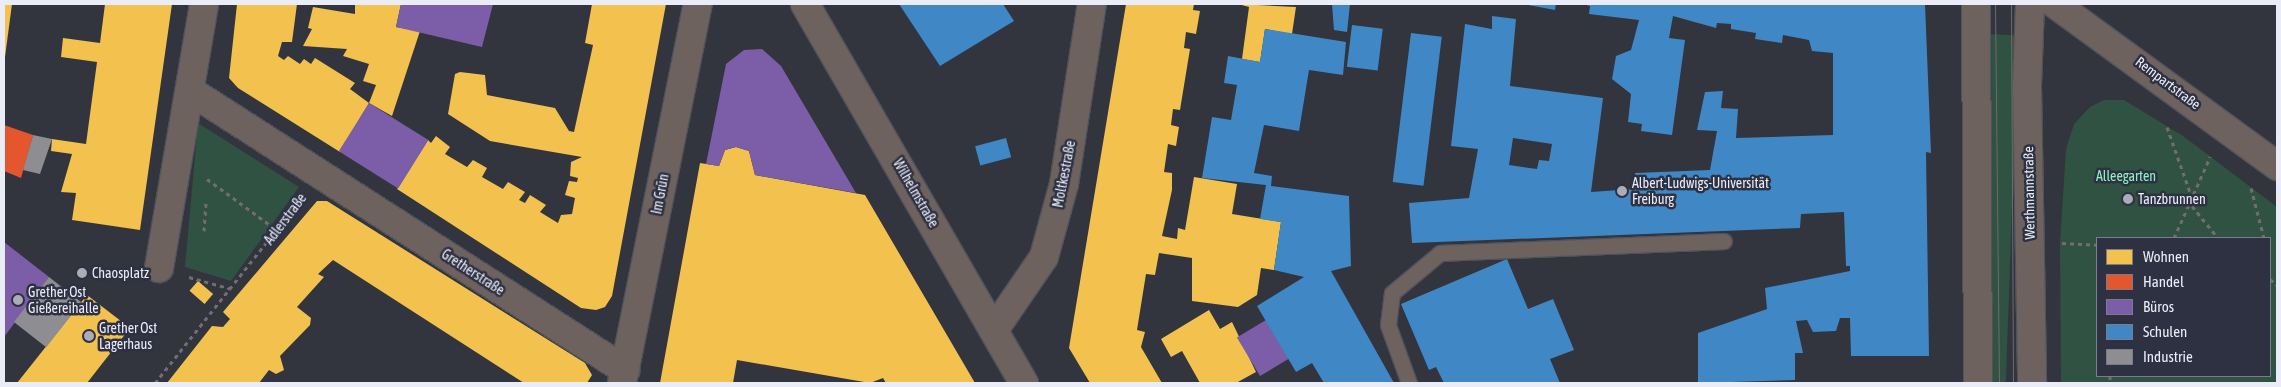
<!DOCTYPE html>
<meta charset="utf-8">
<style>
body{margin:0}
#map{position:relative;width:2281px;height:387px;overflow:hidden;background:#32343e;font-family:"Asap Condensed",sans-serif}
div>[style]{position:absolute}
.green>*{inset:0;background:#2f5242;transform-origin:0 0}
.homes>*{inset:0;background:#f2c14e;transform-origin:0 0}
.shops>*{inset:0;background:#e4572e}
.offices>*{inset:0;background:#7b5ea7;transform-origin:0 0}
.schools>*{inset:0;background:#3f88c5;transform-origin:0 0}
.industry>*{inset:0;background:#8d8d92;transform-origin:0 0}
.path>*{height:3px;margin-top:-1.5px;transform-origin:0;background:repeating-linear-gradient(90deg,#746d6d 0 4px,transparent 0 8px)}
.roads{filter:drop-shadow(1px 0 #50525b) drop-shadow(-1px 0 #50525b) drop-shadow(0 1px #50525b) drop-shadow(0 -1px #50525b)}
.lane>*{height:15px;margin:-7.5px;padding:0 7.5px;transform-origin:7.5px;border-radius:7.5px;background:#6e625f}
.street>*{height:28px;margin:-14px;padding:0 14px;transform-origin:14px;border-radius:14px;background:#6e625f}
.tram>*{height:1px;margin:-0.5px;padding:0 0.5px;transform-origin:0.5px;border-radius:0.5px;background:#6f6b6d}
.dots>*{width:14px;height:14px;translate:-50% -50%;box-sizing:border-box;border:2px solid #2e3142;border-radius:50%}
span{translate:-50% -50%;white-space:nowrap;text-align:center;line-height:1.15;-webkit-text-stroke:5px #2e3142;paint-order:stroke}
.street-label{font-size:14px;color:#eaedf8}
.park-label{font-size:14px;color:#8df4c1}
.poi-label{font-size:14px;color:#eaedf8}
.left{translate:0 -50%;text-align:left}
.frame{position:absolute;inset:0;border:5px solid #eaedf8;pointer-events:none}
.legend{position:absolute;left:2096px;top:237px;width:175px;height:140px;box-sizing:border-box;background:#2e3142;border:1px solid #797c8b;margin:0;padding:6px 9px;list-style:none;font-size:15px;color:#eaedf8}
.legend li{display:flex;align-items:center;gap:10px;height:25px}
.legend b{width:25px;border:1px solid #797c8b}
</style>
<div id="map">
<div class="green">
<div style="left:1985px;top:34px;width:33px;height:349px;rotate:2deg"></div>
<div style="clip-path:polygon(evenodd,2104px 100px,2124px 100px,2183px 136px,2277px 207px,2277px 383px,2061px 383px,2060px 243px,2066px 149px,2074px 124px,2090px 107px,2104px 100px,2097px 238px,2270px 238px,2270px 376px,2097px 376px,2097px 238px)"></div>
<div style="clip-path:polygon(198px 123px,299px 187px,231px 281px,185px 267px)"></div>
</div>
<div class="homes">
<div style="clip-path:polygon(4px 4px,12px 4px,5px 57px,4px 57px)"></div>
<div style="clip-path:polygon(105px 4px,172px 4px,140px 230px,72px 220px,76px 193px,61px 192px,72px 154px,51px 151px,52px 139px,86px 144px,97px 62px,61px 57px,63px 38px,100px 43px)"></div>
<div style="clip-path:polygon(237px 4px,297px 4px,292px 42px,282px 42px,278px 56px,284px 60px,288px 56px,300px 64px,304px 59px,311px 64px,315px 58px,355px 83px,350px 89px,369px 103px,376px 85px,363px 81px,369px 64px,343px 56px,347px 49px,303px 46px,312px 29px,308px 28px,313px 7px,355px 14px,355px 4px,401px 4px,396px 27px,420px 31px,392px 116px,369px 103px,340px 152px,238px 88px,229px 78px)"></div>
<div style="clip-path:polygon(592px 4px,666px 4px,612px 296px,605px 307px,596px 310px,581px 308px,397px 189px,428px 140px,431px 143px,436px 136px,450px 147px,445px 154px,467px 167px,473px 160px,487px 168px,482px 177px,503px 189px,508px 182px,525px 192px,519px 200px,525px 203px,530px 195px,546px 205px,540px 212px,558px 223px,561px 215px,572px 214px,575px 198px,565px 195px,569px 181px,577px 182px,578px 178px,570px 176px,571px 162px,582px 157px,490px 141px,448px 114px,455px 74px,460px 72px,485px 75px,487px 95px,555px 108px,569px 131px,574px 132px,593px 45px,585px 43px)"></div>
<div style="clip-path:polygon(1126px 4px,1194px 4px,1193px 10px,1200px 11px,1196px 34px,1186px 32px,1184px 48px,1190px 49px,1180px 110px,1173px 109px,1171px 125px,1179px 127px,1176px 146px,1168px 144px,1164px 172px,1172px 173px,1172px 190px,1162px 236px,1177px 239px,1178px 228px,1185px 230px,1194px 177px,1237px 184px,1232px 214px,1281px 222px,1274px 270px,1261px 268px,1257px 295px,1238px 307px,1192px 301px,1192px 258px,1159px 253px,1155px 275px,1146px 274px,1137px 330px,1145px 332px,1141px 347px,1162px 383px,1090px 383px,1069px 348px)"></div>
<div style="clip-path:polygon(1238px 4px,1296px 7px,1292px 34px,1265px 29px,1260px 62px,1242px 59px,1249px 7px)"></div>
<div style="clip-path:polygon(736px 147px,749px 151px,755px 175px,865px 195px,975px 383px,886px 383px,883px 378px,870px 383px,737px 360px,733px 383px,660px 383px,700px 163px,719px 166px,725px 150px)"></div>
<div style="clip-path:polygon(317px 201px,327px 201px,585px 363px,592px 375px,587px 383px,524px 383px,333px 260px,318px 274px,324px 277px,297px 307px,311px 318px,310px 325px,280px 356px,284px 370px,276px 374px,269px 370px,259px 383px,167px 383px,212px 326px,223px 327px,230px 319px,223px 312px)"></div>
<div style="left:198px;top:281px;width:20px;height:13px;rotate:41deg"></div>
<div style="clip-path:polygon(87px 295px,130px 328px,87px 383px,17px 383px)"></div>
<div style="clip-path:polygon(1209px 310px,1220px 329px,1232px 322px,1256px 372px,1236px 383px,1200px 383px,1182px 351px,1171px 357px,1161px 339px)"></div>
</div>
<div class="shops">
<div style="clip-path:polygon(4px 125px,33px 135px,21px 178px,4px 171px)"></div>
</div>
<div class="offices">
<div style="clip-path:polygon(401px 4px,493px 4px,482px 47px,396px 27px)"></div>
<div style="clip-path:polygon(762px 49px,781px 66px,856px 193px,755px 175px,749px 151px,736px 147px,725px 150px,719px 166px,706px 164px,726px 64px,744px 50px)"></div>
<div style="left:369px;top:103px;width:70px;height:57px;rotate:32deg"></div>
<div style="clip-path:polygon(4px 242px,49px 277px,4px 337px)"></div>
<div style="left:1266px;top:320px;width:45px;height:34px;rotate:59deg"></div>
</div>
<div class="schools">
<div style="clip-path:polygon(899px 4px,1003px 4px,1014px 21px,940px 66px)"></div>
<div style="clip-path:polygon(1332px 4px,1350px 4px,1347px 32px,1334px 30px)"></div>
<div style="clip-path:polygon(1523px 4px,1556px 4px,1555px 10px)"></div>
<div style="clip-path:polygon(evenodd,1583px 4px,1925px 4px,1931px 153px,1926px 152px,1929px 356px,1851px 356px,1850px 318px,1840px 318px,1836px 331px,1813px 332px,1807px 320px,1796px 321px,1803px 353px,1795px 353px,1795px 380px,1698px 383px,1698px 333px,1767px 309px,1765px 288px,1850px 271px,1850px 266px,1846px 266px,1844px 212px,1801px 214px,1800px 228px,1412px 243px,1409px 203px,1469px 198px,1478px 149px,1451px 146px,1465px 24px,1492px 29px,1492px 16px,1516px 19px,1510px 86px,1603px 98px,1591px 192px,1634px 189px,1635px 173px,1710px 170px,1717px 131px,1697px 130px,1705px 92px,1723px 91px,1721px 108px,1738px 109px,1736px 138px,1833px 135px,1833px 53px,1812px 51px,1809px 40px,1783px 35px,1782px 43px,1755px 39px,1756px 33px,1731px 29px,1731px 24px,1717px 23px,1716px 28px,1673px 16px,1669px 38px,1685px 40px,1672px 135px,1641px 131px,1642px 124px,1628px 122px,1631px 94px,1612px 79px,1616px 56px,1631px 50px,1639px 20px,1589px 14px,1590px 6px,1583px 4px,1513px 138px,1552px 144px,1549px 161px,1539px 160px,1537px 169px,1509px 165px,1513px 138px)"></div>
<div style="left:1352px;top:25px;width:31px;height:42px;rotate:7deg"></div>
<div style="clip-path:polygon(1265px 29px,1346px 42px,1343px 75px,1309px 70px,1299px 131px,1264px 125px,1254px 173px,1272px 176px,1271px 186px,1349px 196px,1351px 266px,1331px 271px,1394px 383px,1324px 383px,1312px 363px,1296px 372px,1257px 306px,1304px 277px,1274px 270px,1281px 222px,1260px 219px,1266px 185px,1202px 178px,1212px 117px,1231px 120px,1237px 85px,1224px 83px,1228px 56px,1260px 62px)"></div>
<div style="left:1411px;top:33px;width:31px;height:150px;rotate:7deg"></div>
<div style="left:1006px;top:138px;width:20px;height:32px;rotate:75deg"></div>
<div style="clip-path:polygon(1507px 259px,1528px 309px,1553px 299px,1574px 350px,1550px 359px,1560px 383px,1444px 383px,1436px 367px,1429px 370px,1401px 304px)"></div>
</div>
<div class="industry">
<div style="clip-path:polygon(33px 135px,52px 139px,40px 174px,23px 170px)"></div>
<div style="left:49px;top:277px;width:41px;height:57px;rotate:38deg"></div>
</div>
<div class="path">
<div style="left:2167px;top:127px;width:78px;rotate:70.6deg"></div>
<div style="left:207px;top:179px;width:87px;rotate:36.1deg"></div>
<div style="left:2251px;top:188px;width:52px;rotate:75.4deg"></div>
<div style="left:2192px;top:206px;width:41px;rotate:50.9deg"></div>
<div style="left:204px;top:231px;width:29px;rotate:-86deg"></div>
<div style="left:2174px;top:238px;width:89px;rotate:-66deg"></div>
<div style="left:2062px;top:243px;width:35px;rotate:3deg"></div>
<div style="left:189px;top:277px;width:45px;rotate:15.6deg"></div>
<div style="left:2270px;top:279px;width:9px;rotate:41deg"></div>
<div style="left:2110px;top:376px;width:7px;rotate:90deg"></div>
<div style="left:155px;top:383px;width:233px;rotate:-51.6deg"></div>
</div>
<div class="roads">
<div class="lane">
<div style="left:1409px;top:383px;width:62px;rotate:-109.9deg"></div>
<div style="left:1388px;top:325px;width:32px;rotate:-83deg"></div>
<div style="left:1392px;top:293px;width:62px;rotate:-39.8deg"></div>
<div style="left:1440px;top:253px;width:284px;rotate:-2.4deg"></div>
</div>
<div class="street">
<div style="left:805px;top:4px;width:438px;rotate:60deg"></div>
<div style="left:1976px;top:4px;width:379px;rotate:89.7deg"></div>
<div style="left:2030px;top:4px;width:83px;rotate:92.1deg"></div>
<div style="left:2027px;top:87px;width:296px;rotate:89deg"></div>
<div style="left:2055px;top:4px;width:275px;rotate:36.1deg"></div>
<div style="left:192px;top:92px;width:515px;rotate:32.7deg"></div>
<div style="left:159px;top:268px;width:268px;rotate:-80.3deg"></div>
<div style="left:994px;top:330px;width:88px;rotate:-55.6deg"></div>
<div style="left:1044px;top:257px;width:76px;rotate:-74.7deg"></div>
<div style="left:1064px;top:184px;width:182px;rotate:-81.2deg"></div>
<div style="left:622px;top:383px;width:387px;rotate:-78.7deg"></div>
</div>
</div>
<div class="tram">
<div style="left:1995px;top:4px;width:379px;rotate:89.4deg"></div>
<div style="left:2011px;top:4px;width:379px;rotate:89.7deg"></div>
</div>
<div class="dots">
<div style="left:1622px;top:191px;background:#aaacb7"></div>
<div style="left:2128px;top:199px;background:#aaacb7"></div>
<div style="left:82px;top:273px;background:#aaacb7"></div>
<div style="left:18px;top:300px;background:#aaacb7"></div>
<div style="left:89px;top:336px;background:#aaacb7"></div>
</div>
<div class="street-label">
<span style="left:2168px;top:83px;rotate:37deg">Rempartstraße</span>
<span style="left:1064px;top:174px;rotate:-79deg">Moltkestraße</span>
<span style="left:916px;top:193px;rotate:60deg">Wilhelmstraße</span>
<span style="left:2029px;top:193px;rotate:-91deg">Werthmannstraße</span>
<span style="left:660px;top:194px;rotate:-79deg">Im Grün</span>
<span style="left:285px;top:219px;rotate:-53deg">Adlerstraße</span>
<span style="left:473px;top:272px;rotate:33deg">Gretherstraße</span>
</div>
<div class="park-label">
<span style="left:2126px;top:176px">Alleegarten</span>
</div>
<div class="poi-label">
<span class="left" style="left:1632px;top:191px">Albert-Ludwigs-Universität<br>Freiburg</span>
<span class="left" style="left:2138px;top:199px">Tanzbrunnen</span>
<span class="left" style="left:92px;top:273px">Chaosplatz</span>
<span class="left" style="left:28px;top:300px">Grether Ost<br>Gießereihalle</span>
<span class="left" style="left:99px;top:336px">Grether Ost<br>Lagerhaus</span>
</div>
<div class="frame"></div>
<ul class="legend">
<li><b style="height:14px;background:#f2c14e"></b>Wohnen</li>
<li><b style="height:14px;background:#e4572e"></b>Handel</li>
<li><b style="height:14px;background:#7b5ea7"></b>Büros</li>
<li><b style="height:14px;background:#3f88c5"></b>Schulen</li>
<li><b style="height:14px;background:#8d8d92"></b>Industrie</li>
</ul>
</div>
